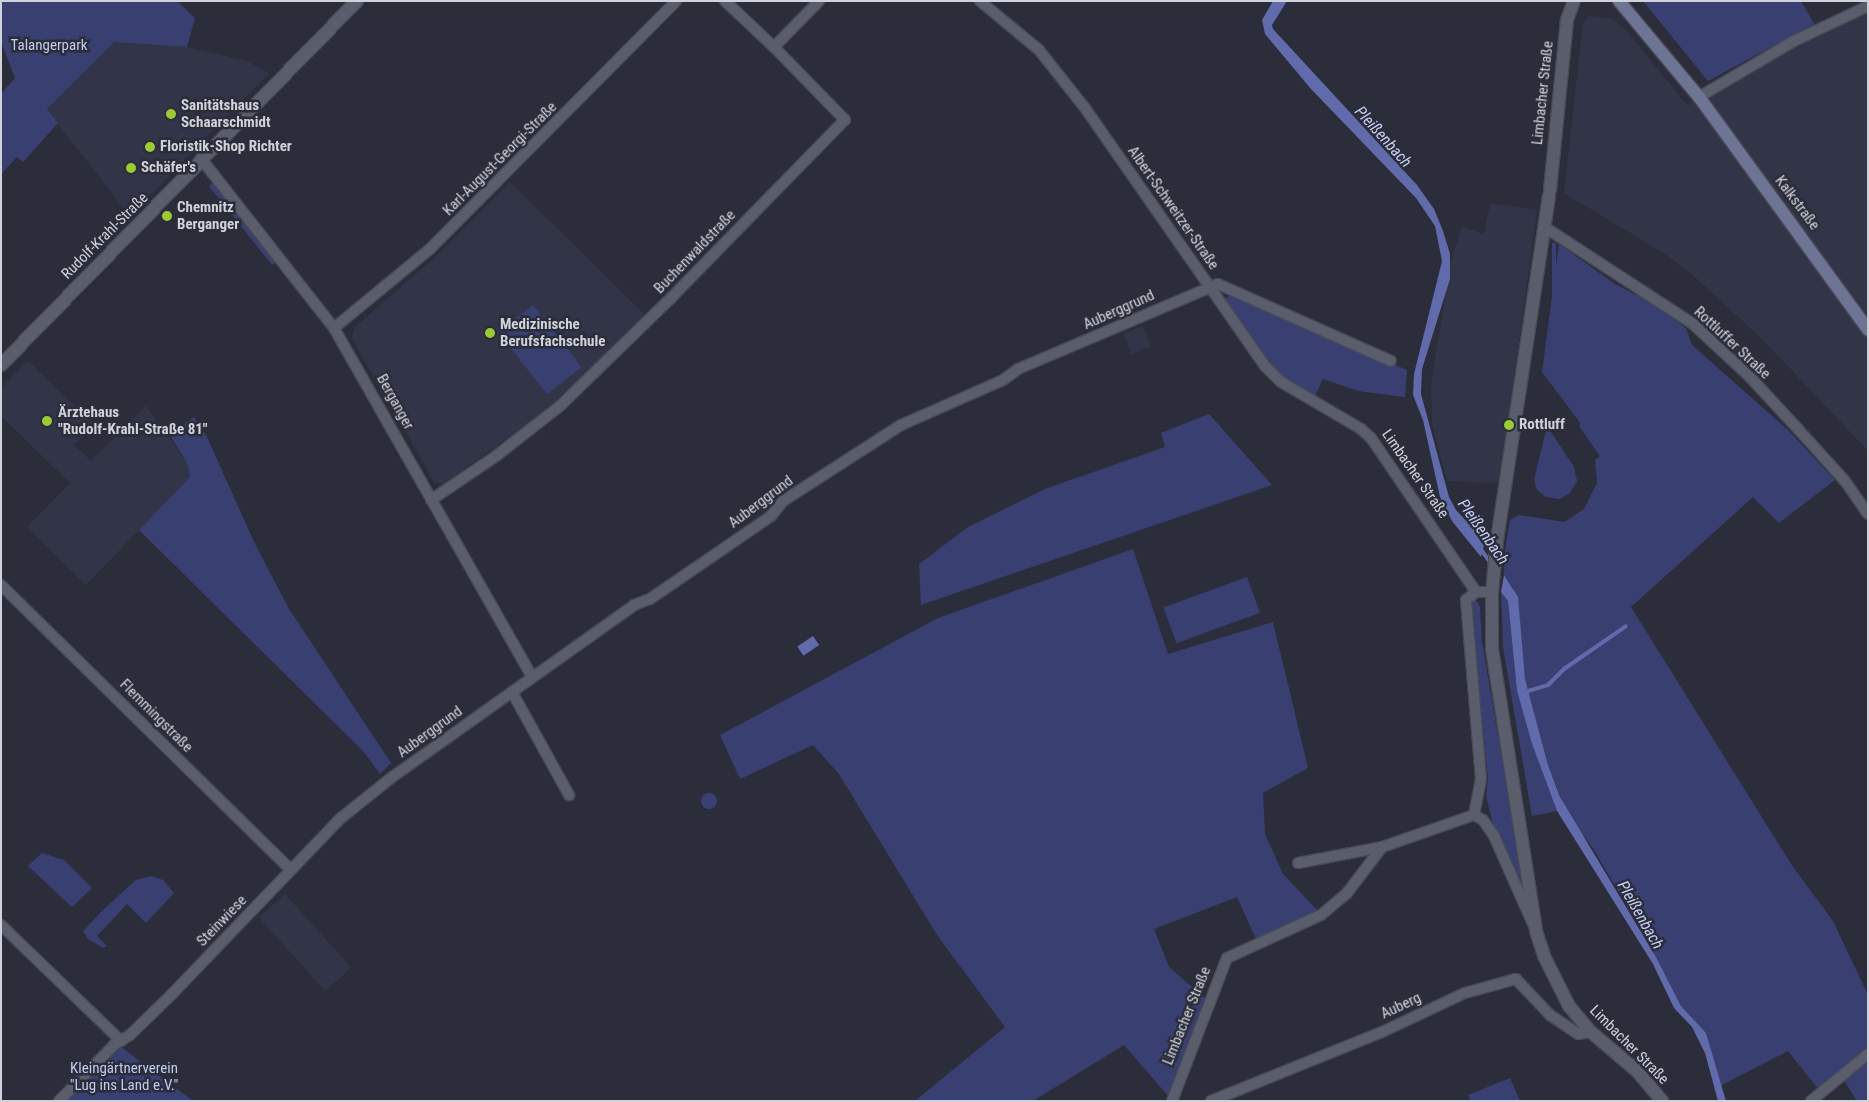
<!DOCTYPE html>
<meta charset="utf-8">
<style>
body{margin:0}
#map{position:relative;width:1869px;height:1102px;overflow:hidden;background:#2b2d3a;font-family:"Roboto Condensed",sans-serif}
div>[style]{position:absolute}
.built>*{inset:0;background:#323548;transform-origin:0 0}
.green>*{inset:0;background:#394071;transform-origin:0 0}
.round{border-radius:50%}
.water>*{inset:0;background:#616aab;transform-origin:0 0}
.stream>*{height:4px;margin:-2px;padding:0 2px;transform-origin:2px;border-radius:2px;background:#616aab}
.roads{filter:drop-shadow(1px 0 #484a55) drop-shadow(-1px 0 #484a55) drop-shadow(0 1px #484a55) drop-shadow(0 -1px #484a55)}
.minor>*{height:10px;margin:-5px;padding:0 5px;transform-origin:5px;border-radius:5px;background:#5a5d6b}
.tertiary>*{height:12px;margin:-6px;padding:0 6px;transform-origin:6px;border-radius:6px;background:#5a5d6b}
.secondary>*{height:12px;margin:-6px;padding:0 6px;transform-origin:6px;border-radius:6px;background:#6e7493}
.dots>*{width:14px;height:14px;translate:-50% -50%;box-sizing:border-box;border:2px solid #2b2d3a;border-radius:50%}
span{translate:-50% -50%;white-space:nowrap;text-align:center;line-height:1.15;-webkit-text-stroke:5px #2b2d3a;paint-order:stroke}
.park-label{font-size:15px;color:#c2caef}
.street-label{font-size:15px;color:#d0d2da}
.poi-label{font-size:15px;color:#d0d2da;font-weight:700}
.left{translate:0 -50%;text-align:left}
.water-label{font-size:16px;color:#c7cef4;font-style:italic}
.frame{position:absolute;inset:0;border:2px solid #d0d2da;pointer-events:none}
</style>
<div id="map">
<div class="built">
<div style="clip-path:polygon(1868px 6px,1868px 451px,1763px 340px,1695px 277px,1665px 254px,1564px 193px,1583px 22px,1589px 16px,1613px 19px,1626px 30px,1687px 105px,1794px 41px)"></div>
<div style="clip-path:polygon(114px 42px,187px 47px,247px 61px,269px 73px,130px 216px,47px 110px)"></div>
<div style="clip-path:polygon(510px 182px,645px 315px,597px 364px,532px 421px,444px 483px,435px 483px,352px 339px,355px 327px,432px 260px)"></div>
<div style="clip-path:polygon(1490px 203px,1537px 210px,1500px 483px,1447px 481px,1432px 424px,1431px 384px,1451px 261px,1462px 227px,1484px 234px)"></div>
<div style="left:1143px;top:326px;width:22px;height:21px;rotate:69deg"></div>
<div style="clip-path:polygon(28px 361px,94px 425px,74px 445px,91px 461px,146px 406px,187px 463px,190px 477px,86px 585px,27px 527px,70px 483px,1px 416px,1px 388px)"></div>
<div style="left:285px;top:894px;width:99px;height:35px;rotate:48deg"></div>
</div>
<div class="green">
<div style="clip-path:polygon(1px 1px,177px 1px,195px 18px,187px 47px,114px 42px,47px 109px,58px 123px,23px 162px,17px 157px,1px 174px,1px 94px,15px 78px,1px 42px)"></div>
<div style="clip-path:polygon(1643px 1px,1801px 1px,1814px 24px,1708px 81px)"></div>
<div style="clip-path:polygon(212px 183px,226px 196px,277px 262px,272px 265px,209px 186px)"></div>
<div style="left:1552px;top:243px;width:4px;height:111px"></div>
<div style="clip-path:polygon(1559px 244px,1615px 284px,1654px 304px,1686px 328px,1692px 345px,1790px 432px,1835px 480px,1779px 523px,1753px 497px,1631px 607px,1791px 864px,1833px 921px,1868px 995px,1868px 1050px,1819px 1090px,1788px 1051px,1720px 1086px,1706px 1033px,1681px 1006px,1656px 957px,1593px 848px,1567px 814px,1548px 765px,1525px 679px,1513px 588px,1504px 575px,1505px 549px,1510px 520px,1519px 515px,1565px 522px,1584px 509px,1597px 483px,1595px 460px,1600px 456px,1579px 426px,1581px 424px,1542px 372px)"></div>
<div style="clip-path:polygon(1230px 296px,1407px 370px,1405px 397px,1358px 391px,1323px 379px,1314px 398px,1280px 376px,1259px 354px,1222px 299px)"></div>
<div style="left:533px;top:305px;width:79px;height:44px;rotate:52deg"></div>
<div style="clip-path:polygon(1209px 414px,1272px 485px,921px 605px,919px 564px,968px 527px,1045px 489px,1165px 447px,1161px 433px)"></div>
<div style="clip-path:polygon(194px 417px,207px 437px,255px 544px,289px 609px,391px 763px,380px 774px,363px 751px,139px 530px,190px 477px,187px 463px,169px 434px)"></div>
<div style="clip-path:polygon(1547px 426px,1574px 467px,1577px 481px,1570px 493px,1560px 499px,1546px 497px,1537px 490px,1534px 480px)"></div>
<div style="clip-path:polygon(1133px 549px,1168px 654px,1273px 622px,1308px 768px,1263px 793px,1265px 834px,1283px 874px,1318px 911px,1256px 939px,1237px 897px,1154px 929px,1169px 967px,1208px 1001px,1169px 1097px,1124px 1045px,1033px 1101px,915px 1101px,1005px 1027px,937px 935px,839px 774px,813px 745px,740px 779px,720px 735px,938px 618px)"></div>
<div style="left:1247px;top:577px;width:38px;height:89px;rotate:70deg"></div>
<div style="clip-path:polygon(1501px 592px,1508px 601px,1517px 691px,1532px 744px,1557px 811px,1532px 816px,1503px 647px)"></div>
<div style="clip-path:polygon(1476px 600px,1480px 607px,1482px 642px,1527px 904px,1492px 821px,1486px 796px,1488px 779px,1471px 610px,1472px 601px)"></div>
<div class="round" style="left:701px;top:793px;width:16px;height:16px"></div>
<div style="clip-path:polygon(42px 853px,64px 860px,92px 888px,72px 907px,28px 866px)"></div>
<div style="clip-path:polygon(151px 876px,163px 880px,174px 893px,146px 923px,127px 904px,97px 936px,107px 946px,103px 948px,88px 939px,83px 931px,105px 908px,136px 880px)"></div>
<div style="clip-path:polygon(121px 1047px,193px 1101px,67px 1101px)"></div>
<div style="clip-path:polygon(1868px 1060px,1868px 1101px,1857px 1101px,1844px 1080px)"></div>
<div style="clip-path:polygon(1510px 1078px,1520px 1101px,1470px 1101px,1468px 1095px)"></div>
</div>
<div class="water">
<div style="clip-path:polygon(1273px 1px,1287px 1px,1272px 25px,1273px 29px,1417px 185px,1434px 209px,1443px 231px,1450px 254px,1450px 279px,1422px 369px,1421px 394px,1449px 497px,1456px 510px,1485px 541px,1481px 557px,1452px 521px,1440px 497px,1423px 420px,1413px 395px,1414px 374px,1442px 261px,1435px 226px,1416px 198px,1311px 89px,1265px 34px,1262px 20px)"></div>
<div style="clip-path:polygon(1504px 575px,1518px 597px,1525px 679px,1548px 765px,1560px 797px,1656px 957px,1681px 1006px,1706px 1033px,1726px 1101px,1718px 1101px,1705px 1053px,1692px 1027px,1674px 1008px,1653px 964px,1557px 811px,1532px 744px,1517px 691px,1508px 601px,1501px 592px)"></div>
<div style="left:813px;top:636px;width:11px;height:19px;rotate:56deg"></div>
</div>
<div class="stream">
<div style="left:1480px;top:548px;width:21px;rotate:55deg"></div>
<div style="left:1524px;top:692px;width:25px;rotate:-16deg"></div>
<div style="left:1548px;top:685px;width:23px;rotate:-45deg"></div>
<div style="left:1564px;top:669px;width:75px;rotate:-34.7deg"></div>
</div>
<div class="roads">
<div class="minor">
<div style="left:725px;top:1px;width:67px;rotate:43.2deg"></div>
<div style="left:980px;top:1px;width:77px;rotate:39.7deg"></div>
<div style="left:1039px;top:50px;width:74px;rotate:51.6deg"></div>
<div style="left:1085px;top:108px;width:315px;rotate:55.1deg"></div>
<div style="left:1265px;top:366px;width:23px;rotate:45deg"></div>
<div style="left:1281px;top:382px;width:93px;rotate:30.4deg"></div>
<div style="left:1361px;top:429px;width:13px;rotate:42deg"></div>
<div style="left:1371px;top:438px;width:186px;rotate:55.7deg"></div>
<div style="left:1476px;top:592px;width:16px"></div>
<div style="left:1699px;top:97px;width:110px;rotate:-30.5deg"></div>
<div style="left:1794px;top:41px;width:82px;rotate:-25.3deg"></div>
<div style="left:203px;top:161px;width:212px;rotate:51.9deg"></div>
<div style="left:334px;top:328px;width:401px;rotate:60.4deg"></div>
<div style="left:1546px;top:228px;width:176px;rotate:33.1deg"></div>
<div style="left:1693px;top:324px;width:78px;rotate:42.9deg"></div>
<div style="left:1750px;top:377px;width:71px;rotate:47.3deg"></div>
<div style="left:1798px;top:429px;width:70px;rotate:47.9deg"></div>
<div style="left:1845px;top:481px;width:40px;rotate:55.1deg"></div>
<div style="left:334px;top:328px;width:124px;rotate:-39.5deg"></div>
<div style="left:430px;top:249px;width:349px;rotate:-45.2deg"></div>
<div style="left:431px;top:500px;width:78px;rotate:-34.1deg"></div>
<div style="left:496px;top:456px;width:81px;rotate:-38deg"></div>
<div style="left:560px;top:406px;width:155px;rotate:-44.2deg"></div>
<div style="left:671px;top:298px;width:249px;rotate:-45.7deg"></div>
<div style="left:845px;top:120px;width:102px;rotate:-134.2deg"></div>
<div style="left:774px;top:47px;width:64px;rotate:-45.6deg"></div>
<div style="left:1px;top:585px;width:405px;rotate:44.5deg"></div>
<div style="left:512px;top:692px;width:118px;rotate:61deg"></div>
<div style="left:1474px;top:815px;width:37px;rotate:-79deg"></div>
<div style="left:1481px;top:779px;width:180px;rotate:-94.8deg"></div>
<div style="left:1466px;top:600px;width:13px;rotate:-39deg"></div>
<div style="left:1298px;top:863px;width:86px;rotate:-10.8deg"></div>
<div style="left:1382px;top:847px;width:97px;rotate:-19.2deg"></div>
<div style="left:1474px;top:815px;width:10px;rotate:29deg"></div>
<div style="left:1483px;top:820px;width:19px;rotate:55deg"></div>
<div style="left:1494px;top:836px;width:96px;rotate:66.1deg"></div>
<div style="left:1px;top:925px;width:167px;rotate:44deg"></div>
<div style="left:59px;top:1101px;width:80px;rotate:-45.5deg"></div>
<div style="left:115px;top:1044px;width:17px;rotate:-31deg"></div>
<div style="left:130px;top:1035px;width:60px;rotate:-44.3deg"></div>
<div style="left:173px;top:993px;width:243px;rotate:-46.2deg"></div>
<div style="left:341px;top:818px;width:64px;rotate:-38.7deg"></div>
<div style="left:391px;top:778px;width:298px;rotate:-35.4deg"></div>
<div style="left:634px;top:605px;width:17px;rotate:-21deg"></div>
<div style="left:650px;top:599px;width:147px;rotate:-34.4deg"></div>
<div style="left:771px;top:516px;width:19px;rotate:-51deg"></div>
<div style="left:783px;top:501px;width:140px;rotate:-32.8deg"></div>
<div style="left:901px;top:425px;width:111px;rotate:-23.8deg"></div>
<div style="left:1003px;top:380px;width:19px;rotate:-36deg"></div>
<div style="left:1018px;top:369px;width:217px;rotate:-23deg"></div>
<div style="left:1218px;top:284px;width:189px;rotate:24deg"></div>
<div style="left:1172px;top:1101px;width:153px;rotate:-69deg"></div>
<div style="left:1227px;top:958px;width:103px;rotate:-24.6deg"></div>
<div style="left:1321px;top:915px;width:34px;rotate:-40deg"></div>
<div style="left:1347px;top:893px;width:58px;rotate:-52.7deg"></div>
<div style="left:1211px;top:1101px;width:184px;rotate:-22deg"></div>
<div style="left:1382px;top:1032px;width:92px;rotate:-25.2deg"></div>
<div style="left:1465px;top:993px;width:53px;rotate:-15.4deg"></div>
<div style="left:1516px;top:979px;width:50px;rotate:46.6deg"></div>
<div style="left:1550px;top:1015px;width:34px;rotate:34deg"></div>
<div style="left:1578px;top:1034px;width:13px;rotate:-9deg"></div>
<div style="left:1811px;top:1101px;width:74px;rotate:-39.5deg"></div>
</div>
<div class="tertiary">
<div style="left:1550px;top:190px;width:171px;rotate:-84.3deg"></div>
<div style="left:1567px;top:20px;width:20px;rotate:-70deg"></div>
<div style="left:1549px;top:196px;width:348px;rotate:98.6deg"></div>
<div style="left:1497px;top:540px;width:52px;rotate:95.5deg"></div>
<div style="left:1492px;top:592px;width:57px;rotate:90deg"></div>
<div style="left:1492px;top:649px;width:285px;rotate:81.1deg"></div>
<div style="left:1536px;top:931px;width:26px;rotate:72deg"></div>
<div style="left:1544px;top:956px;width:56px;rotate:63.4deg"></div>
<div style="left:1569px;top:1006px;width:34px;rotate:50deg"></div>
<div style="left:1591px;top:1032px;width:60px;rotate:40.3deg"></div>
<div style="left:1637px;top:1071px;width:39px;rotate:50deg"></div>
<div style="left:1px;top:365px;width:509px;rotate:-45.64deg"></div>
</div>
<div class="secondary">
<div style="left:1619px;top:1px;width:125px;rotate:50.2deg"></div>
<div style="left:1699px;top:97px;width:288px;rotate:54deg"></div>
</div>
</div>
<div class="dots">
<div style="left:171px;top:114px;background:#9bcb33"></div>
<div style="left:150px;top:147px;background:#9bcb33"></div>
<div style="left:131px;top:168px;background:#9bcb33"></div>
<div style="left:167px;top:216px;background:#9bcb33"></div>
<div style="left:490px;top:333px;background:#9bcb33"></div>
<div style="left:47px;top:421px;background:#9bcb33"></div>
<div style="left:1509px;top:425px;background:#9bcb33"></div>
</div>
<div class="park-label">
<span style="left:49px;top:46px">Talangerpark</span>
<span style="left:124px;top:1077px">Kleingärtnerverein<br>"Lug ins Land e.V."</span>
</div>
<div class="street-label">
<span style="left:1543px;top:93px;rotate:-84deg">Limbacher Straße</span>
<span style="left:500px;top:159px;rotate:-45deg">Karl-August-Georgi-Straße</span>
<span style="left:1797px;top:203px;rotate:53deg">Kalkstraße</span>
<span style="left:1173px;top:208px;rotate:55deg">Albert-Schweitzer-Straße</span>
<span style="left:105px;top:236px;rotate:-45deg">Rudolf-Krahl-Straße</span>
<span style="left:695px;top:252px;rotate:-46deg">Buchenwaldstraße</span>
<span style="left:1119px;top:310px;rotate:-24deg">Auberggrund</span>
<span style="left:1732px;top:343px;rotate:43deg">Rottluffer Straße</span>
<span style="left:395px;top:402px;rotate:61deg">Berganger</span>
<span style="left:1415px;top:474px;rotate:55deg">Limbacher Straße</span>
<span style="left:761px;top:502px;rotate:-37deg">Auberggrund</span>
<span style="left:156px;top:716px;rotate:45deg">Flemmingstraße</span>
<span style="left:430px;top:732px;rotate:-36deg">Auberggrund</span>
<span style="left:222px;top:921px;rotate:-46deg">Steinwiese</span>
<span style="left:1401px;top:1006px;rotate:-25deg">Auberg</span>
<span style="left:1187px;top:1016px;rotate:-68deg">Limbacher Straße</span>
<span style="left:1629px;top:1045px;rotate:45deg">Limbacher Straße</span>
</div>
<div class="poi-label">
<span class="left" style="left:181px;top:114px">Sanitätshaus<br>Schaarschmidt</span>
<span class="left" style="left:160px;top:147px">Floristik-Shop Richter</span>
<span class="left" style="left:141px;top:168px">Schäfer's</span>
<span class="left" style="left:177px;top:216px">Chemnitz<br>Berganger</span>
<span class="left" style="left:500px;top:333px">Medizinische<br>Berufsfachschule</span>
<span class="left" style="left:58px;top:421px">Ärztehaus<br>"Rudolf-Krahl-Straße 81"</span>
<span class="left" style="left:1519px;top:425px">Rottluff</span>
</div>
<div class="water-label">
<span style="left:1383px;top:137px;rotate:48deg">Pleißenbach</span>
<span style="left:1483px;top:532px;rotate:55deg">Pleißenbach</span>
<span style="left:1640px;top:915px;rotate:60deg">Pleißenbach</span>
</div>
<div class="frame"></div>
</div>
